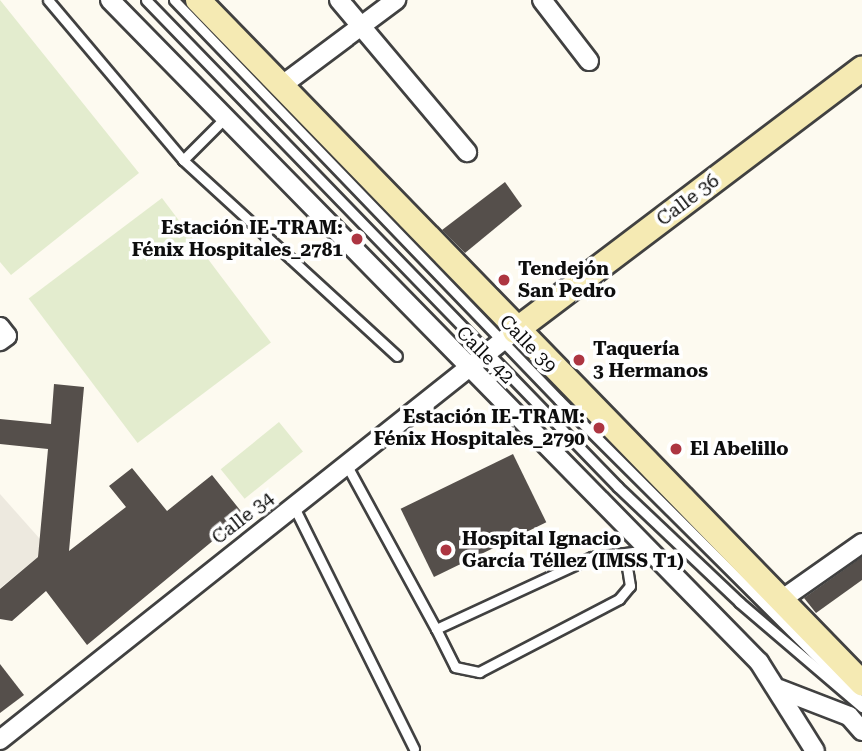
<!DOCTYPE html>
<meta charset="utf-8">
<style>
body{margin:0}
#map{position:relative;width:862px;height:751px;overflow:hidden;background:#fdfaf0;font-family:"Roboto Serif",serif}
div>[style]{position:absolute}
.pitch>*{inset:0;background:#e3ecce;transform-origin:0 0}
.plaza>*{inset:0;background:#ede9df}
.building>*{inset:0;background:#554f4b;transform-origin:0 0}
.roads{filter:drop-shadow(2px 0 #414141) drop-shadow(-2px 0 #414141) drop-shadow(0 2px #414141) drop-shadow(0 -2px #414141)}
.lane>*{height:9px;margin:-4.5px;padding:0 4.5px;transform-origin:4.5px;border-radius:4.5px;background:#fff}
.street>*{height:18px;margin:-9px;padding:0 9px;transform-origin:9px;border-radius:9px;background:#fff}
.secondary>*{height:24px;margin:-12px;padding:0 12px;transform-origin:12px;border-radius:12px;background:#f5eab3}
.dots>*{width:19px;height:19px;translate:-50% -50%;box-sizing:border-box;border:4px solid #fff;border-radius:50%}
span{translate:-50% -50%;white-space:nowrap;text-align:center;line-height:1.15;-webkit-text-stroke:7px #fff;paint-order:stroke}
.street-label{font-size:19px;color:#0e0e0e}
.poi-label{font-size:19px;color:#0e0e0e;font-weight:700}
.right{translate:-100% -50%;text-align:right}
.left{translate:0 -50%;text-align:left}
</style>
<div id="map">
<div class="pitch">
<div style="clip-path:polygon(0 0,139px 173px,11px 275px,0 262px)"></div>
<div style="left:162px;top:198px;width:181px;height:167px;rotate:53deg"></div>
<div style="left:279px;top:422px;width:38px;height:75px;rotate:51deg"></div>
</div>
<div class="plaza">
<div style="clip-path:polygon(0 494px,40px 539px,38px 557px,0 588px)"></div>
</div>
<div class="building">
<div style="clip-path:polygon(505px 182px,522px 206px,465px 253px,442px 230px)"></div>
<div style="clip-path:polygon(54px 384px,84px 387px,69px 551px,126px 507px,109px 486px,132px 468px,167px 511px,212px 475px,244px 515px,87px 645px,46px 591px,12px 621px,0 619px,0 589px,38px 557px,48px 449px,0 444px,0 419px,51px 424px)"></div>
<div style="left:513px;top:454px;width:76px;height:125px;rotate:64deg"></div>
<div style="clip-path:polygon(862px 557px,862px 580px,816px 613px,804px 598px)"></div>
<div style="clip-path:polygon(0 664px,24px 695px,0 713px)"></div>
</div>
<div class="roads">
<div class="lane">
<div style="left:48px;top:0;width:209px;rotate:49.8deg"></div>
<div style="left:183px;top:160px;width:290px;rotate:42.5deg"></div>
<div style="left:146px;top:0;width:678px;rotate:45.9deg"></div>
<div style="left:618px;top:487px;width:167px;rotate:43.5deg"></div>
<div style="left:739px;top:602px;width:162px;rotate:40.5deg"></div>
<div style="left:174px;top:0;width:555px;rotate:46.09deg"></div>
<div style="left:559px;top:400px;width:428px;rotate:44.9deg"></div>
<div style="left:183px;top:160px;width:59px;rotate:-45deg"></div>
<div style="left:346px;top:464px;width:188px;rotate:61.4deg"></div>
<div style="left:436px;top:629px;width:172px;rotate:-24.8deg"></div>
<div style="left:592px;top:557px;width:57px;rotate:-7deg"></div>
<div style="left:294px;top:507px;width:270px;rotate:63.6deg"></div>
<div style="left:436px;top:629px;width:42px;rotate:63.4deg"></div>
<div style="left:455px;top:667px;width:25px;rotate:12deg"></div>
<div style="left:479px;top:672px;width:158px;rotate:-27.5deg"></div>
<div style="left:619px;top:599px;width:17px;rotate:-50deg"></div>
<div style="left:630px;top:586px;width:31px;rotate:-99deg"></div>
</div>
<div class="street">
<div style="left:110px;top:0;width:927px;rotate:45.57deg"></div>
<div style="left:759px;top:662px;width:105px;rotate:57.8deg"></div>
<div style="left:339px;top:0;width:199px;rotate:49.9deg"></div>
<div style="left:542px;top:0;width:77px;rotate:52.4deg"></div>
<div style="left:281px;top:86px;width:144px;rotate:-36.8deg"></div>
<div style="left:0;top:327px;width:11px;rotate:52deg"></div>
<div style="left:7px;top:336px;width:9px;rotate:144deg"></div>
<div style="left:781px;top:600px;width:99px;rotate:-35.1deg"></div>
<div style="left:779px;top:689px;width:75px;rotate:21.1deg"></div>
<div style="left:849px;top:716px;width:20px;rotate:49deg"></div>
<div style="left:0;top:740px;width:658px;rotate:-38.46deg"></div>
</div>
<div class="secondary">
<div style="left:198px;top:0;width:953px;rotate:45.81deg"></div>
<div style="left:515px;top:331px;width:435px;rotate:-37.1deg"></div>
</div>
</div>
<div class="dots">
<div style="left:357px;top:239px;background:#ad3642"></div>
<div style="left:504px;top:280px;background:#ad3642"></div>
<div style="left:579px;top:360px;background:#ad3642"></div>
<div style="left:599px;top:428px;background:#ad3642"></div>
<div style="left:676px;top:449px;background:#ad3642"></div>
<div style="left:446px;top:550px;background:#ad3642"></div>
</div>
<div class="street-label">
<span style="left:688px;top:200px;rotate:-37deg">Calle 36</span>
<span style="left:528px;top:344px;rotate:46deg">Calle 39</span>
<span style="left:485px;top:355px;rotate:45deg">Calle 42</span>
<span style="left:243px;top:518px;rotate:-38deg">Calle 34</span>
</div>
<div class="poi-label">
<span class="right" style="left:343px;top:239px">Estación IE-TRAM:<br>Fénix Hospitales_2781</span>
<span class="left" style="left:518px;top:280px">Tendejón<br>San Pedro</span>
<span class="left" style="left:593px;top:360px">Taquería<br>3 Hermanos</span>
<span class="right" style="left:585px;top:428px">Estación IE-TRAM:<br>Fénix Hospitales_2790</span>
<span class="left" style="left:690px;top:449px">El Abelillo</span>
<span class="left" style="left:462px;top:550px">Hospital Ignacio<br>García Téllez (IMSS T1)</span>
</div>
</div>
